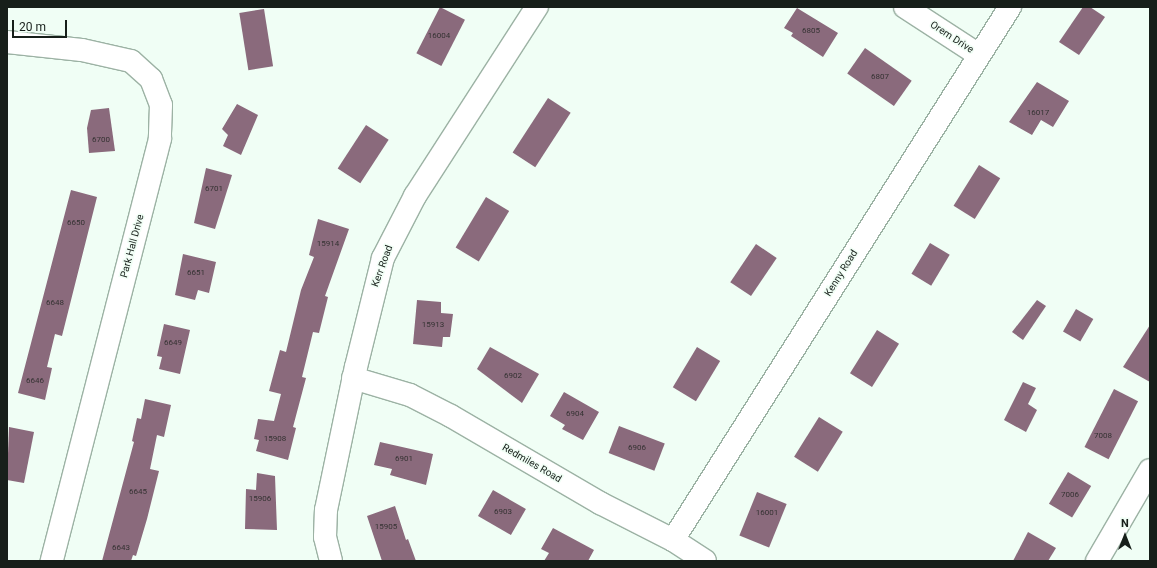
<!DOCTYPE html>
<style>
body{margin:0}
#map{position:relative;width:1157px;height:568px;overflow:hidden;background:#f0fef5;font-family:Roboto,sans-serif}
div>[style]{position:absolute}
.building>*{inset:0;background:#8a6a7c;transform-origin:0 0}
.roads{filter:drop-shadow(1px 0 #9cb2a4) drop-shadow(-1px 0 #9cb2a4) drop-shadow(0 1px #9cb2a4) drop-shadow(0 -1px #9cb2a4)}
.minor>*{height:22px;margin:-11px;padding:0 11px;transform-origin:11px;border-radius:11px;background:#fff}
span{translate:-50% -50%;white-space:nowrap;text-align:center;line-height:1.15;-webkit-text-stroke:3px #f0fef5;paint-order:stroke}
.number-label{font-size:8px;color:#343232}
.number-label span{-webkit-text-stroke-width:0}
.street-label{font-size:10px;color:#171f1a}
.frame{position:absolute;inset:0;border:8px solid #171f1a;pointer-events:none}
.north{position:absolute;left:1105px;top:516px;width:40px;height:40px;-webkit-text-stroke:3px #f0fef5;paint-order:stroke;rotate:0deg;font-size:11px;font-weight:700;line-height:16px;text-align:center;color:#171f1a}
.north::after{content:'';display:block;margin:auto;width:14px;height:18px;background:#171f1a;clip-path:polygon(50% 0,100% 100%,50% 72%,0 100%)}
.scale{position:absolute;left:12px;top:20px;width:55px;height:18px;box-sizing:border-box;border:2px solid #171f1a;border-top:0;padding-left:5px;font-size:12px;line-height:14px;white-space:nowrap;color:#171f1a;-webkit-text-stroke:3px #f0fef5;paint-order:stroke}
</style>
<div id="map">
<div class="building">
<div style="left:440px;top:7px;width:28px;height:52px;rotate:27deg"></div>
<div style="clip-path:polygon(1083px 7px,1090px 7px,1105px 17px,1079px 55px,1059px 42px)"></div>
<div style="clip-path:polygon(797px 8px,838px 33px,823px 57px,791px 36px,793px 33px,784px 28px)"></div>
<div style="left:264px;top:9px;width:58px;height:25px;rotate:81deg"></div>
<div style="left:865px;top:48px;width:57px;height:31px;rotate:35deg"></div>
<div style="clip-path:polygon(1037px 82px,1069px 101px,1053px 127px,1041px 120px,1032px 135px,1009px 122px)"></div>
<div style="left:548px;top:98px;width:27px;height:65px;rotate:33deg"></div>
<div style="clip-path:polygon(237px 104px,258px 115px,241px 155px,223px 146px,228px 135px,222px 129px)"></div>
<div style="clip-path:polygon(109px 108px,115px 151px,89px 153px,87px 128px,91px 110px)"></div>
<div style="left:366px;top:125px;width:27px;height:52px;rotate:33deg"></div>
<div style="left:979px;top:165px;width:25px;height:48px;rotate:32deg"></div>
<div style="clip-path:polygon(206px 168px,232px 175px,215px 229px,194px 223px)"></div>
<div style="clip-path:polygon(71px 190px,97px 197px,62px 336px,55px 334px,47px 367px,52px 368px,45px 400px,18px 393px)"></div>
<div style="left:486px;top:197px;width:27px;height:59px;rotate:31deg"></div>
<div style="clip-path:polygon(318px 219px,349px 229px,325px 296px,328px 297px,319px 333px,313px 332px,302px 377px,306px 378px,293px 427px,296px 428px,288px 460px,256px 451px,259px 440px,254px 439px,258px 419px,274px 421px,281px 394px,269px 391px,280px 350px,286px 352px,301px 290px,314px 257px,309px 255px)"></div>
<div style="left:930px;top:243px;width:23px;height:36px;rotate:31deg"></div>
<div style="left:756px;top:244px;width:25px;height:46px;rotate:34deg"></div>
<div style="clip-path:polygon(183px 254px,216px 262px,209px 293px,198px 290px,195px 300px,175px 295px)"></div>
<div style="clip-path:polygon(417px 300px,441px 302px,441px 313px,453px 314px,450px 337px,443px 337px,442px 347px,413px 344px)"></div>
<div style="clip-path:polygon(1037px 300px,1046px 306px,1023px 340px,1012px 332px)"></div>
<div style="left:1076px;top:309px;width:20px;height:26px;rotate:30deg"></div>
<div style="clip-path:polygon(164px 324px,190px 330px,180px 374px,159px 369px,162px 357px,157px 356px)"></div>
<div style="clip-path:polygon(1150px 325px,1150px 382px,1123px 367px)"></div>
<div style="left:877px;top:330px;width:26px;height:51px;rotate:32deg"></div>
<div style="clip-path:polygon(490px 347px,539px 374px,522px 403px,477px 369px)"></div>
<div style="left:697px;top:347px;width:27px;height:47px;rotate:31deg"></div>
<div style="clip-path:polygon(1023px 382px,1036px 388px,1028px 404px,1037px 410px,1026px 432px,1004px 420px)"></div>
<div style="left:1114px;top:389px;width:27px;height:65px;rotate:27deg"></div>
<div style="clip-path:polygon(564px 392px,599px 412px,583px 440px,562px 429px,565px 425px,550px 416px)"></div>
<div style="clip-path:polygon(145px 399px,171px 405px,164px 437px,157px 435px,150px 469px,159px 471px,147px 519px,136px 556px,133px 555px,131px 561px,102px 561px,134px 442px,132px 441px,137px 418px,141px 419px)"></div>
<div style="left:819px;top:417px;width:28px;height:47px;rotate:32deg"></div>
<div style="left:619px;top:426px;width:49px;height:29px;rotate:21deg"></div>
<div style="clip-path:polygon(9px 427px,34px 432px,24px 483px,7px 480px)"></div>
<div style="clip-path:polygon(380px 442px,433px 454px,426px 485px,390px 475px,392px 469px,374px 465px)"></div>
<div style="left:1068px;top:472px;width:27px;height:37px;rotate:31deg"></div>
<div style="clip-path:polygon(257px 473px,275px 476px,277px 530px,245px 529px,246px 489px,256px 490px)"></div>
<div style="left:493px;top:490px;width:38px;height:30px;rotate:30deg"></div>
<div style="left:757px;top:492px;width:32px;height:47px;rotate:22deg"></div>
<div style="clip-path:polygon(395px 506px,406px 540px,408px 539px,416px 561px,382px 561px,367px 516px)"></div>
<div style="clip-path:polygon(553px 528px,594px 550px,588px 561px,544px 561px,549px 553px,541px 549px)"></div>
<div style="clip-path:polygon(1028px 532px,1056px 548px,1048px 561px,1013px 561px)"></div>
</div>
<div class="roads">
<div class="minor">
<div style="left:905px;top:7px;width:88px;rotate:33deg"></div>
<div style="left:7px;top:42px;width:75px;rotate:6.1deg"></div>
<div style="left:82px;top:50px;width:50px;rotate:12.7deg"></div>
<div style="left:131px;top:61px;width:27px;rotate:42deg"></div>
<div style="left:151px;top:79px;width:28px;rotate:69deg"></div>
<div style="left:161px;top:105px;width:34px;rotate:92deg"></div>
<div style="left:160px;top:139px;width:436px;rotate:104.4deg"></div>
<div style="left:353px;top:378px;width:59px;rotate:16.6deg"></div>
<div style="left:410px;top:395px;width:46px;rotate:27.1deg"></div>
<div style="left:451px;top:416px;width:173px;rotate:30.3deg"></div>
<div style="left:600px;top:503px;width:82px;rotate:26.9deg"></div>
<div style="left:673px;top:540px;width:38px;rotate:33deg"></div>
<div style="left:673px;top:540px;width:631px;rotate:-57.7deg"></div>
<div style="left:331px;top:561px;width:25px;rotate:-104deg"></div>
<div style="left:325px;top:537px;width:27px;rotate:-88deg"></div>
<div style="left:326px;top:510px;width:146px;rotate:-78.2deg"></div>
<div style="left:356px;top:367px;width:112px;rotate:-76.1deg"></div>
<div style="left:383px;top:258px;width:70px;rotate:-62.7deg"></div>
<div style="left:415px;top:196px;width:225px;rotate:-57.2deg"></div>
<div style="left:1097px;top:561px;width:105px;rotate:-59.8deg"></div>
</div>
</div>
<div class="number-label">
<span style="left:811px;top:31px">6805</span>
<span style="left:439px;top:36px">16004</span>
<span style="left:880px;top:77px">6807</span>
<span style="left:1038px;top:113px">16017</span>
<span style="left:101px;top:140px">6700</span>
<span style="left:214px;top:189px">6701</span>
<span style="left:76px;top:223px">6650</span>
<span style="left:328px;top:244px">15914</span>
<span style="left:196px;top:273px">6651</span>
<span style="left:55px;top:303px">6648</span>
<span style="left:433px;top:325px">15913</span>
<span style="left:173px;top:343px">6649</span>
<span style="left:513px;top:376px">6902</span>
<span style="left:35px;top:381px">6646</span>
<span style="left:575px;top:414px">6904</span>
<span style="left:1103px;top:436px">7008</span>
<span style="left:275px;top:439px">15908</span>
<span style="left:637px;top:448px">6906</span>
<span style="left:404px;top:459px">6901</span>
<span style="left:138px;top:492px">6645</span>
<span style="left:1070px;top:495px">7006</span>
<span style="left:260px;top:499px">15906</span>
<span style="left:503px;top:512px">6903</span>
<span style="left:767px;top:513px">16001</span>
<span style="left:386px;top:527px">15905</span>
<span style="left:121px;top:548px">6643</span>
</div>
<div class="street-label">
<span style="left:952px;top:37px;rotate:33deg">Orem Drive</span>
<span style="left:132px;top:246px;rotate:-75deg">Park Hall Drive</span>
<span style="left:382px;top:266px;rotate:-70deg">Kerr Road</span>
<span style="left:841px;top:273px;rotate:-58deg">Kenny Road</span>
<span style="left:532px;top:463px;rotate:30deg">Redmiles Road</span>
</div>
<div class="frame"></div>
<div class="north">N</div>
<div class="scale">20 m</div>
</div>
